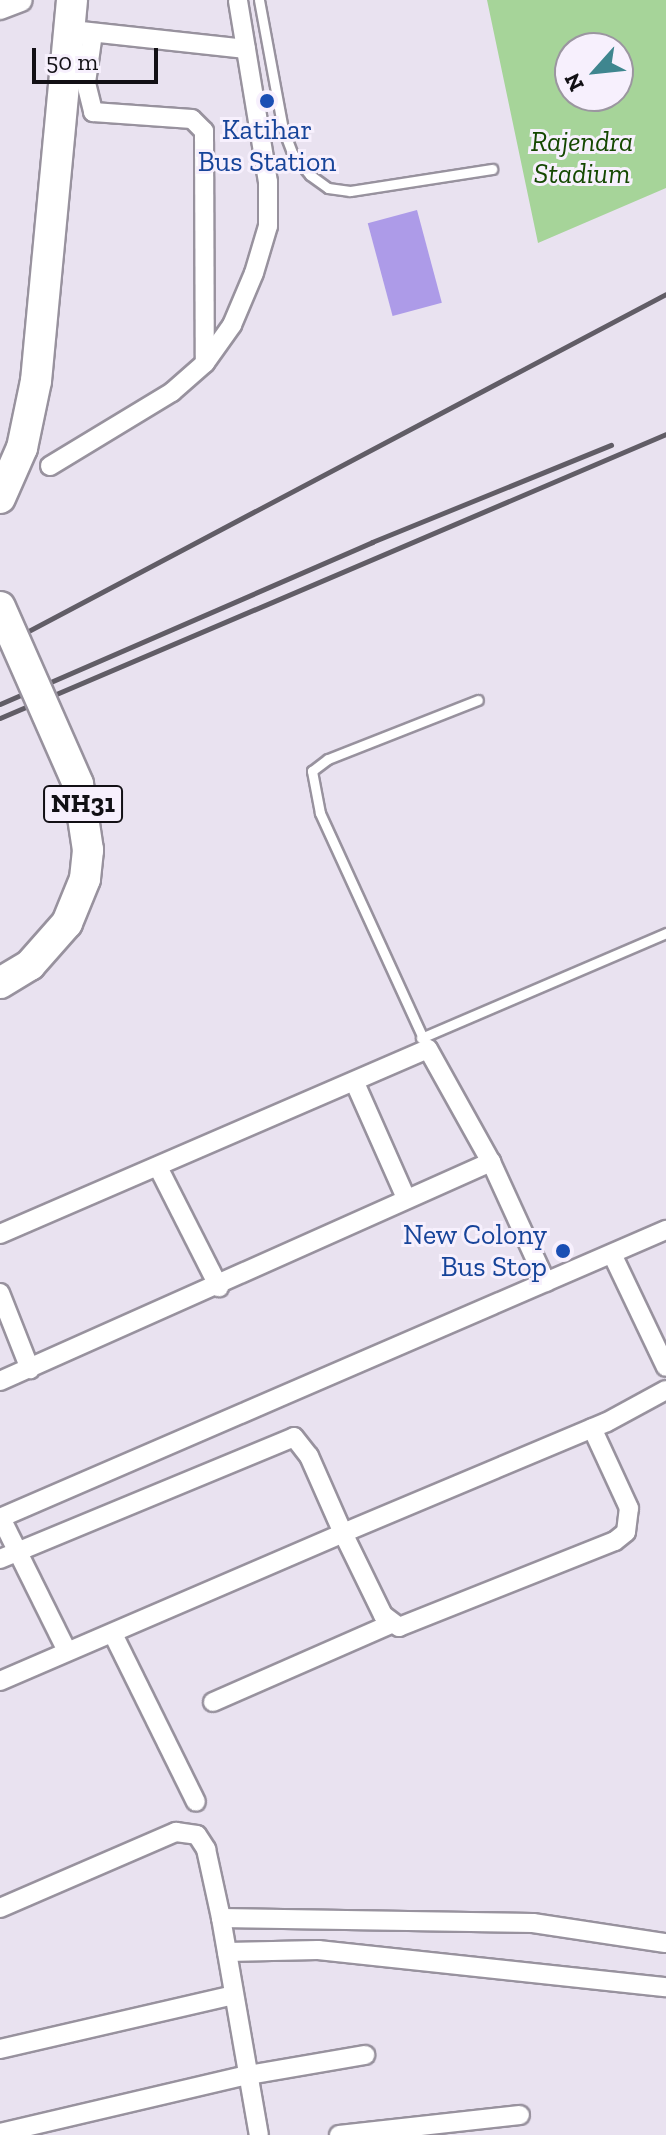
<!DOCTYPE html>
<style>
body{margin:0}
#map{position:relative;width:666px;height:2135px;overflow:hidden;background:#e9e2f0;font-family:"Zilla Slab",serif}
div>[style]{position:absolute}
.green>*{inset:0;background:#a6d499}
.building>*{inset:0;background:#ad9be8;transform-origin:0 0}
.roads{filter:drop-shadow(2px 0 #98929e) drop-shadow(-2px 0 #98929e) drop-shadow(0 2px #98929e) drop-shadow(0 -2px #98929e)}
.service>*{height:9px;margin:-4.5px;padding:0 4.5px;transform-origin:4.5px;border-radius:4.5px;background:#fff}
.minor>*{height:18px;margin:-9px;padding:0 9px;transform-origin:9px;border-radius:9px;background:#fff}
.tertiary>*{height:22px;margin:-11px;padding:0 11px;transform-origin:11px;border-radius:11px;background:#fff}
.trunk>*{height:30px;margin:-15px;padding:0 15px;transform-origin:15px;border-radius:15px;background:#fff}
.rail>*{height:5px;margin:-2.5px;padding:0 2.5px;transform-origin:2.5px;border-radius:2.5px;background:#615d66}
.bridges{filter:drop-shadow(2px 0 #98929e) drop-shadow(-2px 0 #98929e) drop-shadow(0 2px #98929e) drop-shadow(0 -2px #98929e)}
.trunk-bridge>*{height:30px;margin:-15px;padding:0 15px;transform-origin:15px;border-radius:15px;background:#fff}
.dots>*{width:22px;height:22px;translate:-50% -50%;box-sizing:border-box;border:4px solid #f7f0fd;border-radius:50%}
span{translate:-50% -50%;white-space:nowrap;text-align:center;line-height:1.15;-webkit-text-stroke:6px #f7f0fd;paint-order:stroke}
.shield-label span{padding:2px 6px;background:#f7f0fd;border:2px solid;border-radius:6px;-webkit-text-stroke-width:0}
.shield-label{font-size:26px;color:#121015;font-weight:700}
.transit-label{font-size:28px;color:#164399}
.right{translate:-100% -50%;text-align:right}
.park-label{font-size:28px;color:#144800;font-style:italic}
.north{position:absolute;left:554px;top:32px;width:80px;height:80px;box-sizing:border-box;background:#f7f0fd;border:2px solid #9b96a0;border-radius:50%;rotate:243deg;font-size:22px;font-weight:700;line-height:32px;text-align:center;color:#121015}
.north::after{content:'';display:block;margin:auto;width:28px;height:36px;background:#3f868f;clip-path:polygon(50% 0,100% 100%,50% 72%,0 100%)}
.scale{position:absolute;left:32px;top:48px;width:126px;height:36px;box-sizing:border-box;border:4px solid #121015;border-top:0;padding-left:10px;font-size:24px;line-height:28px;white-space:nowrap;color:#121015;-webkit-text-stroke:6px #f7f0fd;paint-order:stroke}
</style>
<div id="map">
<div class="green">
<div style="clip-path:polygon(evenodd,487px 0,666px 0,666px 188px,538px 243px,487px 0,570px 48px,618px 48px,618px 96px,570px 96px,570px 48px)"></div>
</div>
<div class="building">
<div style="left:417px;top:210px;width:96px;height:51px;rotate:75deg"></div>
</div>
<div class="roads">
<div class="service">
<div style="left:259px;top:0;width:131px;rotate:79.5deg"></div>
<div style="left:283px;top:129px;width:26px;rotate:69deg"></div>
<div style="left:292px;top:153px;width:28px;rotate:51deg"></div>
<div style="left:310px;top:175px;width:22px;rotate:36deg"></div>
<div style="left:328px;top:188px;width:22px;rotate:8deg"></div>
<div style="left:350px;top:191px;width:144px;rotate:-8.8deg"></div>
<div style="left:421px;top:1038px;width:267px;rotate:-23.2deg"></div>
<div style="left:428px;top:1049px;width:260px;rotate:-114.6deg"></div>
<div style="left:320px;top:813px;width:43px;rotate:-100.8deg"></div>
<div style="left:312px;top:771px;width:20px;rotate:-37deg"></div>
<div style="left:328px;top:759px;width:161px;rotate:-21.5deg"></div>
</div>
<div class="minor">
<div style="left:81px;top:31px;width:166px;rotate:6.2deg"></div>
<div style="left:93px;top:33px;width:50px;rotate:98deg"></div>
<div style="left:86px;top:83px;width:30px;rotate:76deg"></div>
<div style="left:93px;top:112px;width:99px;rotate:4deg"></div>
<div style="left:192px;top:119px;width:17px;rotate:45deg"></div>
<div style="left:204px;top:131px;width:232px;rotate:89.8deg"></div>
<div style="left:50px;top:466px;width:143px;rotate:-31.2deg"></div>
<div style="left:172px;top:392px;width:44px;rotate:-41.3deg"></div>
<div style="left:205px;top:363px;width:47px;rotate:-54.6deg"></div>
<div style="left:232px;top:325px;width:56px;rotate:-67.1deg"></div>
<div style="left:254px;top:273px;width:49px;rotate:-73.4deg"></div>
<div style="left:268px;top:226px;width:44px;rotate:-90deg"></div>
<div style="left:268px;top:182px;width:184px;rotate:-99.4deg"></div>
<div style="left:355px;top:1083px;width:126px;rotate:66.1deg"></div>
<div style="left:158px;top:1167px;width:135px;rotate:63.1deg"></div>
<div style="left:0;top:1234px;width:466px;rotate:-23.4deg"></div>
<div style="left:428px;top:1049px;width:129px;rotate:60.9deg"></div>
<div style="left:491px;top:1162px;width:132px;rotate:65.4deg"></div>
<div style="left:612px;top:1254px;width:125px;rotate:64.5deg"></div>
<div style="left:0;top:1293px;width:82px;rotate:68.5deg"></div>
<div style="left:0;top:1381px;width:538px;rotate:-24.04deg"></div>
<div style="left:0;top:1518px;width:726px;rotate:-23.39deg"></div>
<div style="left:1px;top:1518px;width:148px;rotate:63.6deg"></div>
<div style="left:0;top:1559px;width:318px;rotate:-22.5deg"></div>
<div style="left:294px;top:1437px;width:24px;rotate:52deg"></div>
<div style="left:309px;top:1456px;width:84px;rotate:66.2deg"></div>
<div style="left:343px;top:1533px;width:286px;rotate:-22.8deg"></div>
<div style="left:607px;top:1422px;width:67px;rotate:-28.5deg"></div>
<div style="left:113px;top:1634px;width:187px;rotate:63.7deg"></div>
<div style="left:0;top:1681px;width:374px;rotate:-23.3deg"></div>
<div style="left:343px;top:1533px;width:91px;rotate:64deg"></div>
<div style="left:383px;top:1615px;width:20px;rotate:37deg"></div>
<div style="left:399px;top:1627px;width:232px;rotate:-21.7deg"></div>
<div style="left:615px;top:1541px;width:14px;rotate:-39deg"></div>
<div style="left:626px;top:1532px;width:24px;rotate:-83deg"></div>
<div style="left:629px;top:1508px;width:88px;rotate:-114.8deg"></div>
<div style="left:213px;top:1702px;width:194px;rotate:-23.7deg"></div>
<div style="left:0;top:1908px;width:192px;rotate:-23.4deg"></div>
<div style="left:176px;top:1832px;width:21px;rotate:8deg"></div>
<div style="left:197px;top:1835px;width:17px;rotate:57deg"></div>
<div style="left:206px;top:1849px;width:71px;rotate:77.7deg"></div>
<div style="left:221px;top:1918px;width:220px;rotate:80.1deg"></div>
<div style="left:221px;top:1918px;width:312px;rotate:0.9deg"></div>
<div style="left:533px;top:1923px;width:134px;rotate:8.6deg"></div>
<div style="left:227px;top:1952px;width:91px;rotate:-1.3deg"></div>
<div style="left:318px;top:1950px;width:350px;rotate:6.1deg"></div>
<div style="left:0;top:2049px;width:240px;rotate:-13deg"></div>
<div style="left:0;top:2133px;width:255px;rotate:-13.2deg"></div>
<div style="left:248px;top:2075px;width:119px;rotate:-9.7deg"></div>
<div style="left:339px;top:2135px;width:182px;rotate:-6.3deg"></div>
</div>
<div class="tertiary">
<div style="left:0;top:8px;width:22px;rotate:-21deg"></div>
</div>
<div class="trunk">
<div style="left:0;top:498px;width:55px;rotate:-66.3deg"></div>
<div style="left:22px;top:448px;width:68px;rotate:-78.2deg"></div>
<div style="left:36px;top:381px;width:383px;rotate:-84.6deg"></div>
</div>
</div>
<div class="rail">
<div style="left:0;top:646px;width:753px;rotate:-27.86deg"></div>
<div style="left:0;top:704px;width:406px;rotate:-23.5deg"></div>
<div style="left:372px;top:542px;width:258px;rotate:-22.1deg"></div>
<div style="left:0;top:718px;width:724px;rotate:-23.09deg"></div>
</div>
<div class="bridges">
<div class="trunk-bridge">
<div style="left:0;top:607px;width:193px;rotate:66.2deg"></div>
<div style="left:78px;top:784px;width:67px;rotate:81.4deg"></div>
<div style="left:88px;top:850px;width:29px;rotate:96deg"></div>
<div style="left:85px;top:879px;width:48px;rotate:112.2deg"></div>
<div style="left:67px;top:923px;width:56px;rotate:131.4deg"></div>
<div style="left:30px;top:965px;width:35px;rotate:149deg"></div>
</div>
</div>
<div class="dots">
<div style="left:267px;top:101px;background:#1a4fb4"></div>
<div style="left:563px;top:1251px;background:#1a4fb4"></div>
</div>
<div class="shield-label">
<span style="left:83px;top:804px">NH31</span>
</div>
<div class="transit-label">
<span style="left:267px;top:146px">Katihar<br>Bus Station</span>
<span class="right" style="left:547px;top:1251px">New Colony<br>Bus Stop</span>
</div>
<div class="park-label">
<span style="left:582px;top:158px">Rajendra<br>Stadium</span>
</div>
<div class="north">N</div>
<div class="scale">50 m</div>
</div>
